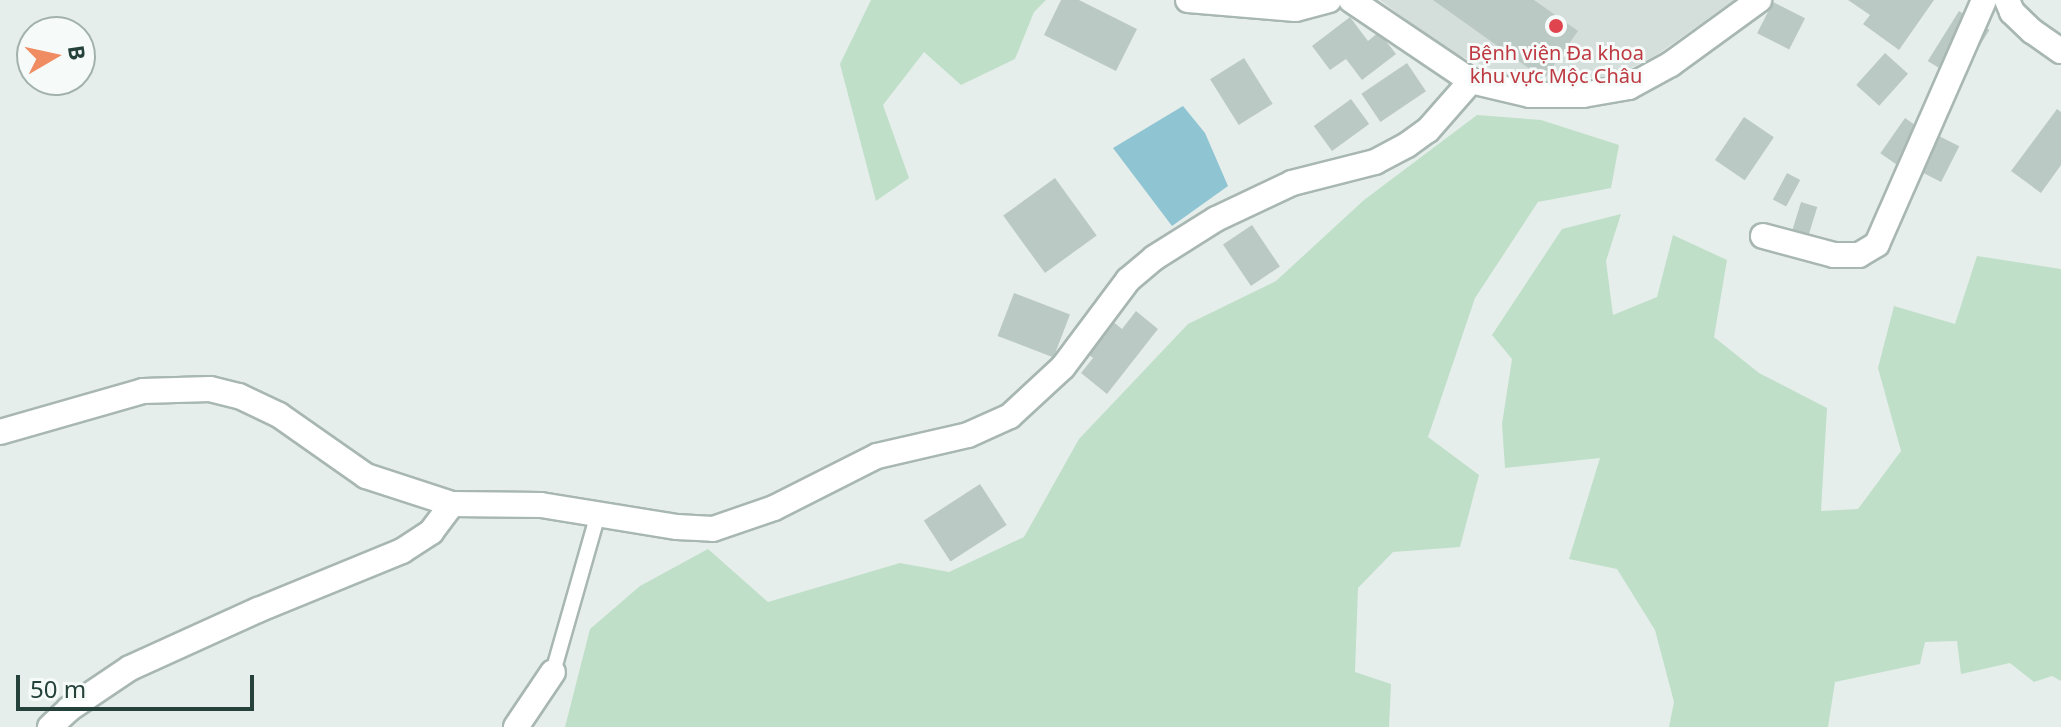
<!DOCTYPE html>
<meta charset="utf-8">
<style>
body{margin:0}
#map{position:relative;width:2061px;height:727px;overflow:hidden;background:#e6eeeb;font-family:"Noto Sans",sans-serif}
div>[style]{position:absolute}
.built>*{inset:0;background:#d4deda}
.green>*{inset:0;background:#bfdfc9}
.water>*{inset:0;background:#8fc4d2}
.building>*{inset:0;background:#bbc9c4;transform-origin:0 0}
.roads{filter:drop-shadow(2px 0 #a8b7b2) drop-shadow(-2px 0 #a8b7b2) drop-shadow(0 2px #a8b7b2) drop-shadow(0 -2px #a8b7b2)}
.lane>*{height:14px;margin:-7px;padding:0 7px;transform-origin:7px;border-radius:7px;background:#fff}
.street>*{height:24px;margin:-12px;padding:0 12px;transform-origin:12px;border-radius:12px;background:#fff}
.dots>*{width:22px;height:22px;translate:-50% -50%;box-sizing:border-box;border:4px solid #f6fbf9;border-radius:50%}
span{translate:-50% -50%;white-space:nowrap;text-align:center;line-height:1.15;-webkit-text-stroke:6px #f6fbf9;paint-order:stroke}
.health-label{font-size:20px;color:#be3a42}
.north{position:absolute;left:16px;top:16px;width:80px;height:80px;box-sizing:border-box;background:#f6fbf9;border:2px solid #a2b1ad;border-radius:50%;rotate:81deg;font-size:22px;font-weight:700;line-height:32px;text-align:center;color:#24413a}
.north::after{content:'';display:block;margin:auto;width:28px;height:36px;background:#f08c62;clip-path:polygon(50% 0,100% 100%,50% 72%,0 100%)}
.scale{position:absolute;left:16px;top:675px;width:238px;height:36px;box-sizing:border-box;border:4px solid #24413a;border-top:0;padding-left:10px;font-size:24px;line-height:28px;white-space:nowrap;color:#24413a;-webkit-text-stroke:6px #f6fbf9;paint-order:stroke}
</style>
<div id="map">
<div class="built">
<div style="clip-path:polygon(1380px 0,1734px 0,1655px 56px,1617px 75px,1531px 85px,1448px 51px)"></div>
</div>
<div class="green">
<div style="clip-path:polygon(871px 0,1046px 0,1034px 12px,1015px 59px,961px 85px,924px 52px,883px 105px,909px 178px,876px 201px,840px 64px)"></div>
<div style="clip-path:polygon(1477px 115px,1541px 120px,1619px 145px,1611px 188px,1538px 202px,1475px 298px,1428px 437px,1479px 475px,1460px 547px,1393px 552px,1358px 588px,1355px 672px,1391px 684px,1389px 727px,565px 727px,590px 629px,640px 586px,708px 549px,768px 602px,900px 563px,949px 572px,1024px 537px,1079px 439px,1188px 324px,1276px 281px,1364px 200px)"></div>
<div style="clip-path:polygon(1621px 214px,1606px 261px,1613px 315px,1657px 297px,1673px 235px,1727px 260px,1714px 337px,1759px 373px,1827px 408px,1821px 511px,1858px 509px,1901px 451px,1878px 368px,1894px 306px,1955px 324px,1977px 256px,2061px 269px,2061px 681px,2052px 676px,2034px 682px,2010px 663px,1961px 674px,1957px 641px,1925px 642px,1920px 664px,1835px 682px,1828px 727px,1669px 727px,1674px 702px,1655px 630px,1617px 569px,1569px 559px,1600px 458px,1505px 468px,1502px 424px,1512px 359px,1492px 335px,1562px 229px)"></div>
</div>
<div class="water">
<div style="clip-path:polygon(1183px 106px,1205px 133px,1228px 186px,1172px 226px,1113px 148px)"></div>
</div>
<div class="building">
<div style="clip-path:polygon(1061px 0,1079px 0,1137px 29px,1116px 71px,1044px 35px)"></div>
<div style="clip-path:polygon(1433px 0,1534px 0,1578px 31px,1544px 79px)"></div>
<div style="clip-path:polygon(1848px 0,1934px 0,1899px 50px,1863px 24px,1870px 15px)"></div>
<div style="left:1773px;top:2px;width:36px;height:35px;rotate:27deg"></div>
<div style="left:1959px;top:11px;width:36px;height:59px;rotate:32deg"></div>
<div style="clip-path:polygon(1350px 17px,1368px 41px,1379px 32px,1396px 54px,1362px 80px,1346px 59px,1330px 70px,1312px 46px)"></div>
<div style="left:1885px;top:53px;width:31px;height:43px;rotate:42deg"></div>
<div style="left:1244px;top:58px;width:54px;height:40px;rotate:58deg"></div>
<div style="left:1407px;top:63px;width:34px;height:55px;rotate:56deg"></div>
<div style="left:1351px;top:99px;width:31px;height:46px;rotate:54deg"></div>
<div style="clip-path:polygon(2057px 109px,2061px 112px,2061px 165px,2041px 193px,2011px 171px)"></div>
<div style="left:1744px;top:117px;width:36px;height:52px;rotate:34deg"></div>
<div style="left:1905px;top:118px;width:24px;height:43px;rotate:35deg"></div>
<div style="left:1937px;top:135px;width:25px;height:40px;rotate:27deg"></div>
<div style="left:1787px;top:173px;width:15px;height:30px;rotate:28deg"></div>
<div style="left:1055px;top:178px;width:71px;height:64px;rotate:54deg"></div>
<div style="left:1801px;top:202px;width:17px;height:32px;rotate:17deg"></div>
<div style="left:1252px;top:225px;width:50px;height:35px;rotate:56deg"></div>
<div style="left:1014px;top:293px;width:60px;height:46px;rotate:21deg"></div>
<div style="clip-path:polygon(1136px 311px,1158px 329px,1107px 394px,1081px 373px,1093px 358px,1085px 352px,1111px 320px,1122px 329px)"></div>
<div style="left:980px;top:484px;width:49px;height:67px;rotate:57deg"></div>
</div>
<div class="roads">
<div class="lane">
<div style="left:553px;top:672px;width:164px;rotate:-74.1deg"></div>
</div>
<div class="street">
<div style="left:1188px;top:0;width:108px;rotate:4.8deg"></div>
<div style="left:1296px;top:9px;width:34px;rotate:-15deg"></div>
<div style="left:1351px;top:0;width:145px;rotate:34deg"></div>
<div style="left:2007px;top:0;width:13px;rotate:67deg"></div>
<div style="left:2012px;top:12px;width:28px;rotate:44deg"></div>
<div style="left:2032px;top:31px;width:35px;rotate:35deg"></div>
<div style="left:1763px;top:236px;width:73px;rotate:15deg"></div>
<div style="left:1834px;top:255px;width:25px"></div>
<div style="left:1859px;top:255px;width:21px;rotate:-31deg"></div>
<div style="left:1877px;top:244px;width:266px;rotate:-66.3deg"></div>
<div style="left:0;top:432px;width:149px;rotate:-16deg"></div>
<div style="left:143px;top:391px;width:67px;rotate:-1.7deg"></div>
<div style="left:210px;top:389px;width:30px;rotate:14deg"></div>
<div style="left:239px;top:396px;width:44px;rotate:25.4deg"></div>
<div style="left:279px;top:415px;width:106px;rotate:35deg"></div>
<div style="left:366px;top:476px;width:90px;rotate:18deg"></div>
<div style="left:452px;top:504px;width:89px;rotate:0.6deg"></div>
<div style="left:541px;top:505px;width:138px;rotate:9.2deg"></div>
<div style="left:677px;top:527px;width:36px;rotate:3deg"></div>
<div style="left:713px;top:529px;width:65px;rotate:-19deg"></div>
<div style="left:774px;top:508px;width:115px;rotate:-26.8deg"></div>
<div style="left:877px;top:456px;width:93px;rotate:-13deg"></div>
<div style="left:968px;top:435px;width:46px;rotate:-24.3deg"></div>
<div style="left:1010px;top:416px;width:72px;rotate:-42.8deg"></div>
<div style="left:1063px;top:367px;width:109px;rotate:-53.2deg"></div>
<div style="left:1128px;top:280px;width:34px;rotate:-40deg"></div>
<div style="left:1154px;top:258px;width:73px;rotate:-32.2deg"></div>
<div style="left:1216px;top:219px;width:84px;rotate:-25.3deg"></div>
<div style="left:1292px;top:183px;width:86px;rotate:-14.2deg"></div>
<div style="left:1375px;top:162px;width:36px;rotate:-28deg"></div>
<div style="left:1407px;top:145px;width:26px;rotate:-36deg"></div>
<div style="left:1428px;top:130px;width:65px;rotate:-48.7deg"></div>
<div style="left:1471px;top:81px;width:61px;rotate:13.3deg"></div>
<div style="left:1530px;top:95px;width:53px"></div>
<div style="left:1583px;top:95px;width:47px;rotate:-9.9deg"></div>
<div style="left:1629px;top:87px;width:48px;rotate:-28.7deg"></div>
<div style="left:1671px;top:64px;width:109px;rotate:-36deg"></div>
<div style="left:50px;top:727px;width:26px;rotate:-43deg"></div>
<div style="left:69px;top:709px;width:73px;rotate:-33.9deg"></div>
<div style="left:130px;top:668px;width:141px;rotate:-24.4deg"></div>
<div style="left:258px;top:610px;width:156px;rotate:-22.3deg"></div>
<div style="left:402px;top:551px;width:35px;rotate:-33deg"></div>
<div style="left:431px;top:532px;width:35px;rotate:-53deg"></div>
<div style="left:516px;top:727px;width:66px;rotate:-56.1deg"></div>
</div>
</div>
<div class="dots">
<div style="left:1556px;top:26px;background:#e0444e"></div>
</div>
<div class="health-label">
<span style="left:1556px;top:64px">Bệnh viện Đa khoa<br>khu vực Mộc Châu</span>
</div>
<div class="north">B</div>
<div class="scale">50 m</div>
</div>
